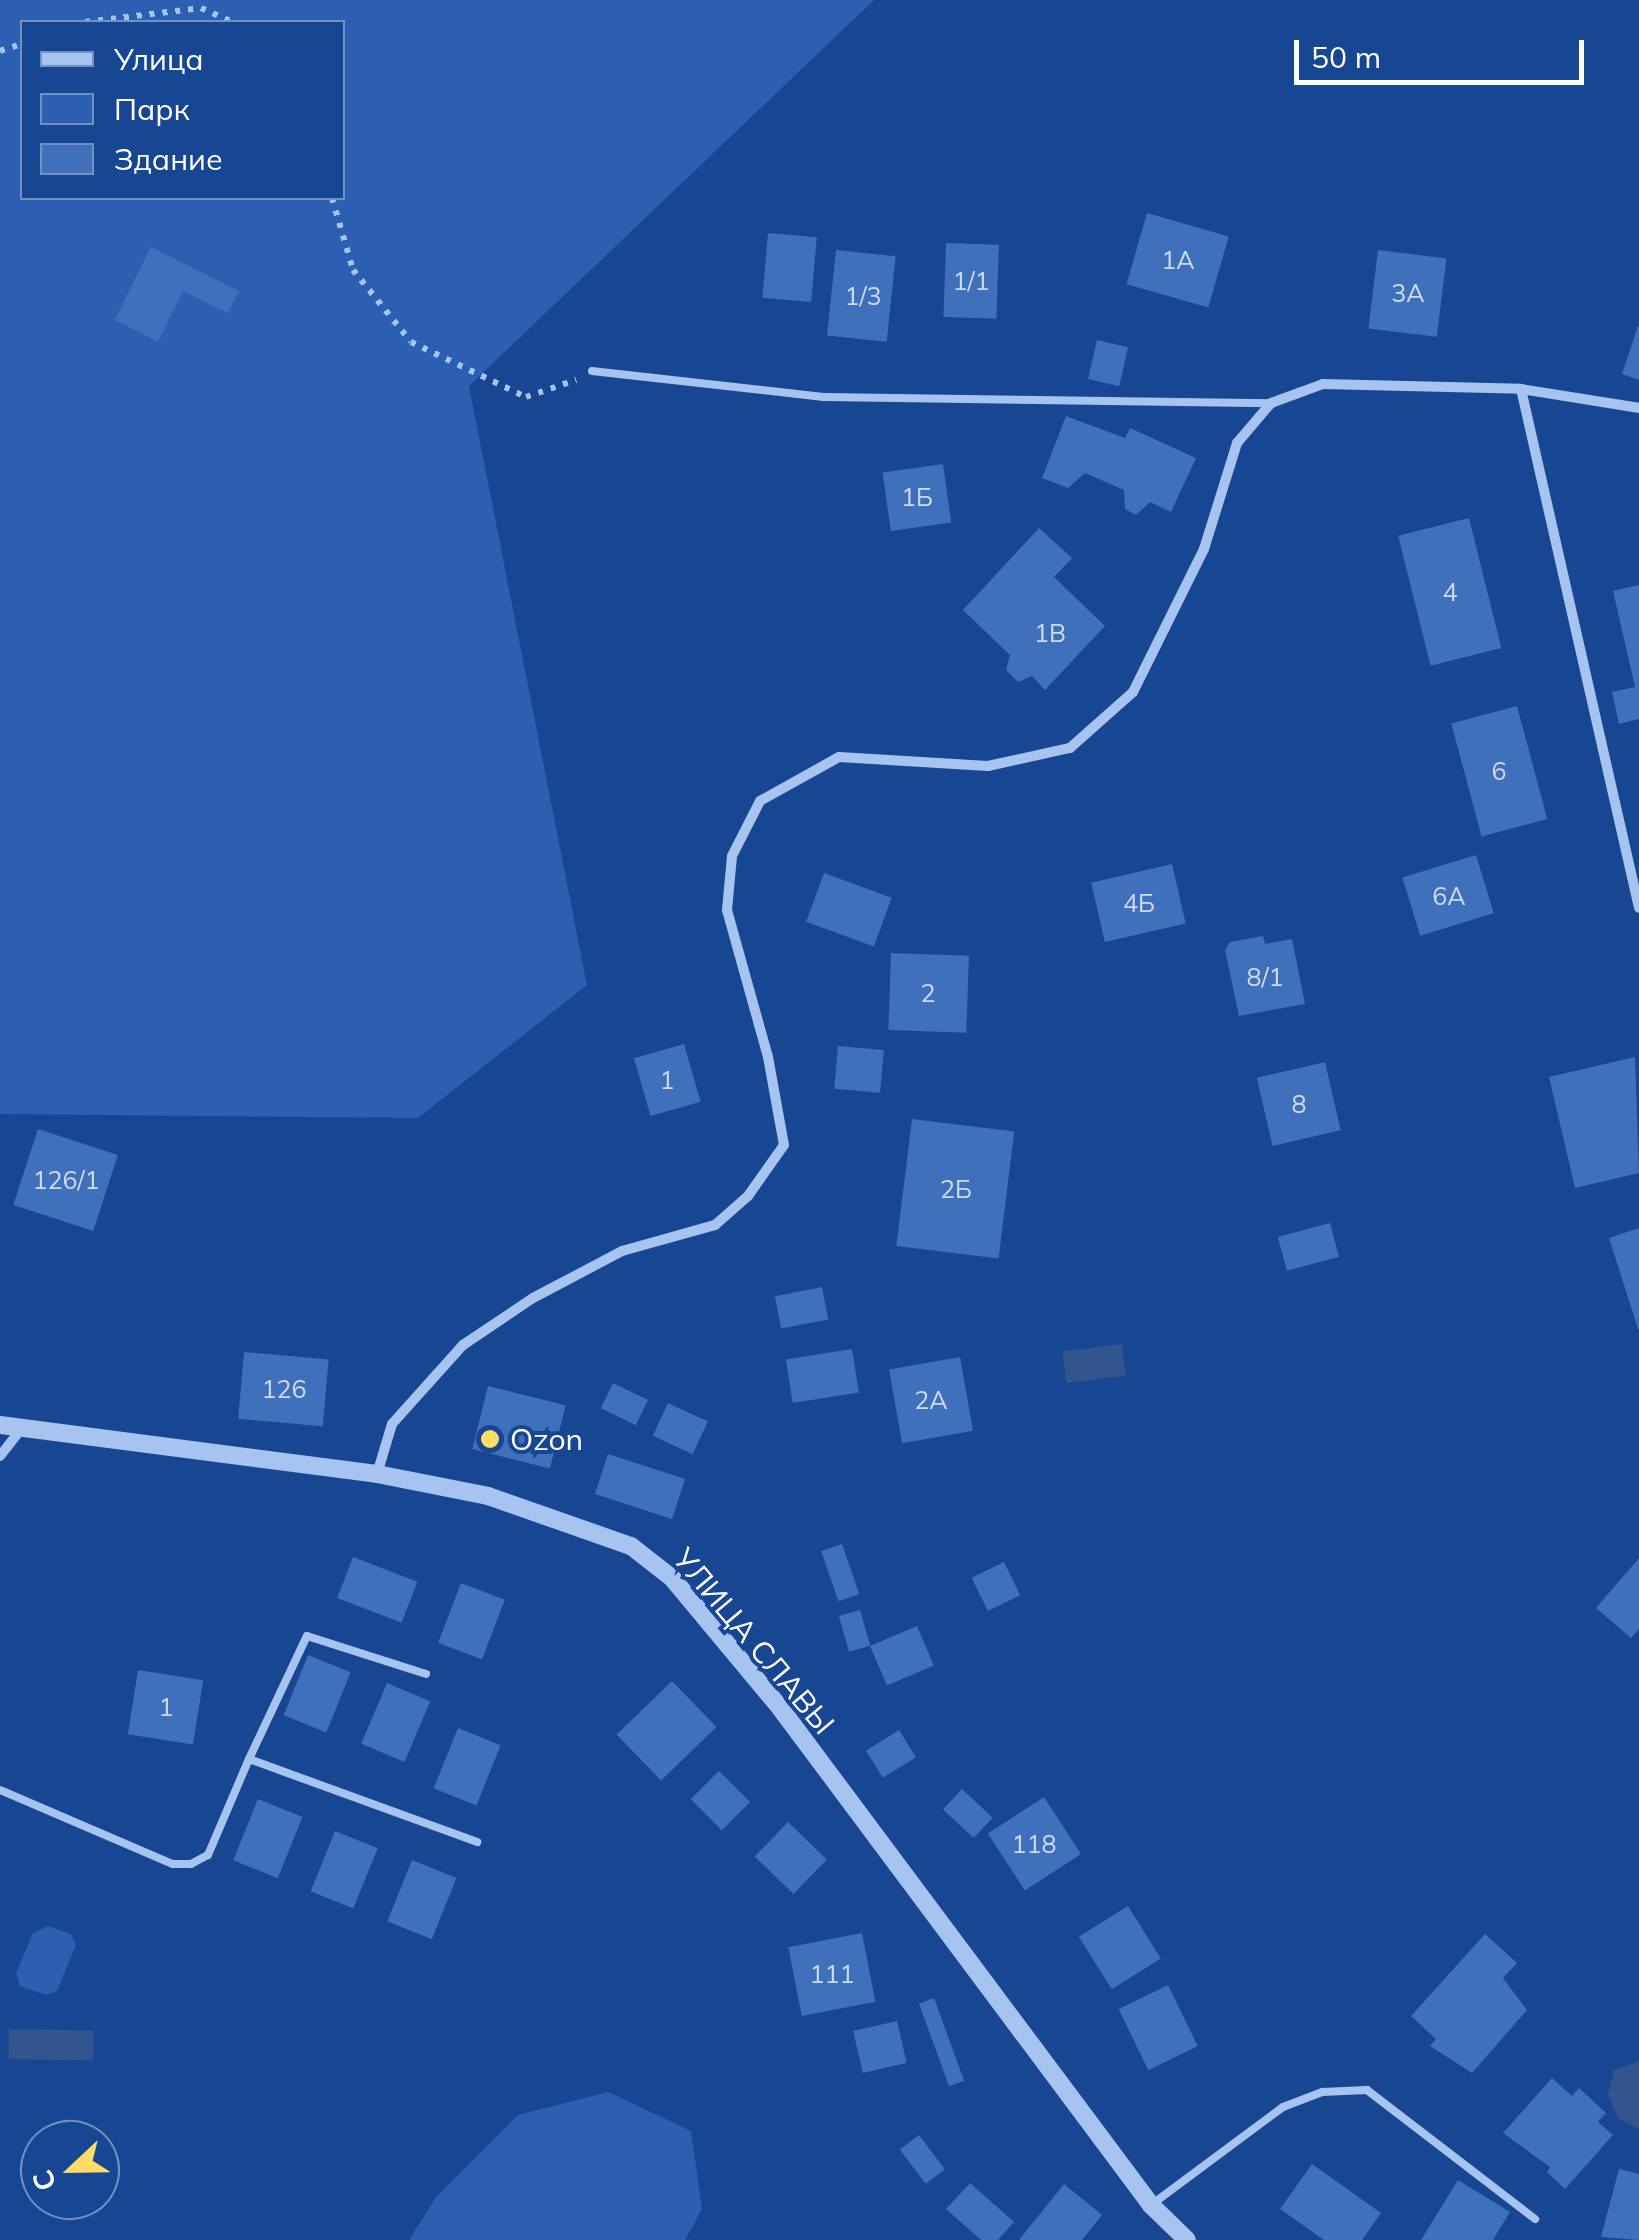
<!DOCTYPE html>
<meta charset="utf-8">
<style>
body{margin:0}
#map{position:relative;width:1639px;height:2240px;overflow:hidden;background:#174693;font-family:Mulish,sans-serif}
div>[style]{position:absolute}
.green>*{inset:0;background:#2a5fb2}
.water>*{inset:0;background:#33558e;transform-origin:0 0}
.building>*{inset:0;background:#3f70bb;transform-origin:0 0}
.path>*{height:6px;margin-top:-3px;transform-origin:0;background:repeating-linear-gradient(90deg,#a7c4f1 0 5px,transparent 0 13px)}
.service>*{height:8px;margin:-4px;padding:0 4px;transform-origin:4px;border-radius:4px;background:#a7c4f1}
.minor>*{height:10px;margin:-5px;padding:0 5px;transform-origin:5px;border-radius:5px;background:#a7c4f1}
.tertiary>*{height:18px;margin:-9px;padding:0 9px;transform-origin:9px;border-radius:9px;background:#a7c4f1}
.dots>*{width:28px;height:28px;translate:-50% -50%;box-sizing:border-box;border:5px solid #174693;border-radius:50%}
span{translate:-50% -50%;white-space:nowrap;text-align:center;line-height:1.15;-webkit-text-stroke:8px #174693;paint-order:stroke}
.number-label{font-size:25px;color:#cfdbee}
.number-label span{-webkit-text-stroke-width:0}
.poi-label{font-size:30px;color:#fff}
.left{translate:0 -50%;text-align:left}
.street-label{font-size:30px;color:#fff}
.legend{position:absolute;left:20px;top:20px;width:325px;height:180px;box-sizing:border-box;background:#174693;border:2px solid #7490be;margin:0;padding:12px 18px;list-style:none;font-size:30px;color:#fff}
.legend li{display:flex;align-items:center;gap:20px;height:50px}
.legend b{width:50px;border:2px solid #7490be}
.north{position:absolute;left:20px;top:2120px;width:100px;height:100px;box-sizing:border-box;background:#174693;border:2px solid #7490be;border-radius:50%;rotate:248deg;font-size:28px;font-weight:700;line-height:40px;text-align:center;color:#fff}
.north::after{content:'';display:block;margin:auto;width:35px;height:45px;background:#ffdc66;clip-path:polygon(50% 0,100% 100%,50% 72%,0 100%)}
.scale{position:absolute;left:1294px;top:40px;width:290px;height:45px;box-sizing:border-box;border:5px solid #fff;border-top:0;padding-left:12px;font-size:30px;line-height:35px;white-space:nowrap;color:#fff;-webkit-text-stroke:8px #174693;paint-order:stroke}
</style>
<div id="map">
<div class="green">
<div style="clip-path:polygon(evenodd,0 0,874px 0,469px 386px,587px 985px,418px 1118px,0 1114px,0 0,22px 22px,342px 22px,342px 198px,22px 198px,22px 22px)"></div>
<div style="clip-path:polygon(48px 1926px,71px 1934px,76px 1945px,57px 1991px,46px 1995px,20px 1986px,16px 1973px,33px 1933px)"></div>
<div style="clip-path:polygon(608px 2092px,691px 2131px,702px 2209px,685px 2240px,409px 2240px,436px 2197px,518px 2115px)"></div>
</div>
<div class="water">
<div style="left:1122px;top:1344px;width:32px;height:60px;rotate:83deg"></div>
<div style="left:9px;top:2029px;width:85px;height:30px;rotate:1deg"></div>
<div style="clip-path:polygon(1639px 2061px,1639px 2129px,1619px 2119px,1608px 2095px,1614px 2070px)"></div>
</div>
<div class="building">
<div style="left:1147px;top:213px;width:85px;height:74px;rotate:16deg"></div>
<div style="left:768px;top:233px;width:49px;height:65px;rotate:5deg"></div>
<div style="left:946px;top:243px;width:53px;height:74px;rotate:2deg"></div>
<div style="clip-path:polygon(151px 247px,239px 291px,228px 313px,183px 291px,158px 342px,115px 320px)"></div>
<div style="left:836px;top:250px;width:60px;height:86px;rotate:6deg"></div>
<div style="left:1378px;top:250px;width:69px;height:79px;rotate:7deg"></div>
<div style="clip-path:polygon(1638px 326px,1639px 327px,1639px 380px,1622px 374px)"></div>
<div style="left:1097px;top:340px;width:32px;height:40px;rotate:13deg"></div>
<div style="clip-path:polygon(1066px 416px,1125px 438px,1130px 428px,1196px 458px,1171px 512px,1150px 502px,1136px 515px,1125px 509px,1124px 490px,1085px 473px,1068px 488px,1042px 478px)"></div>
<div style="left:943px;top:464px;width:59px;height:61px;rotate:82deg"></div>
<div style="left:1469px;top:518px;width:134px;height:73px;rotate:76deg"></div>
<div style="clip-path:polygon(1039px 528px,1072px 558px,1054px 577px,1105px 626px,1045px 690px,1032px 676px,1018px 682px,1006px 670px,1010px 655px,963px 610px)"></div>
<div style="clip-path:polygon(1639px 585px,1639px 719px,1619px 724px,1612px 692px,1635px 687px,1613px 591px)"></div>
<div style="left:1517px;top:706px;width:117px;height:68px;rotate:75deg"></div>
<div style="left:1476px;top:855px;width:61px;height:77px;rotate:73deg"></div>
<div style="left:1172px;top:864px;width:61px;height:83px;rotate:77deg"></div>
<div style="left:824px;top:873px;width:72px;height:52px;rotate:20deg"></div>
<div style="clip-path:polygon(1263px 936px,1265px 944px,1292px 939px,1305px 1004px,1239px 1016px,1225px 950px,1230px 942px)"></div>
<div style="left:891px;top:953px;width:78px;height:77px;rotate:2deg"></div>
<div style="left:684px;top:1044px;width:60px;height:52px;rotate:74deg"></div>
<div style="left:838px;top:1046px;width:46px;height:43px;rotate:5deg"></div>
<div style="clip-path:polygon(1635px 1057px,1639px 1173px,1575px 1188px,1549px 1077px)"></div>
<div style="left:1325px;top:1062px;width:70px;height:70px;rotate:77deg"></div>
<div style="left:912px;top:1119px;width:103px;height:128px;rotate:7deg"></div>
<div style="left:38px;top:1129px;width:84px;height:80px;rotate:18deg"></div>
<div style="left:1330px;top:1223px;width:35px;height:54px;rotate:75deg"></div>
<div style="clip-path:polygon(1639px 1228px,1639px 1329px,1638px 1329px,1609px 1238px)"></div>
<div style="left:822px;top:1287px;width:33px;height:48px;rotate:79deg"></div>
<div style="left:852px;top:1349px;width:44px;height:67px;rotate:81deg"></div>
<div style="left:244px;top:1352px;width:85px;height:67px;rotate:5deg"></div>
<div style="left:960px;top:1357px;width:75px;height:72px;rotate:80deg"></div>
<div style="left:613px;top:1383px;width:39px;height:28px;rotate:26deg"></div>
<div style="left:488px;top:1386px;width:80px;height:65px;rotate:14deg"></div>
<div style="left:668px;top:1403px;width:44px;height:36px;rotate:25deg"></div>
<div style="left:608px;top:1454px;width:81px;height:42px;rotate:18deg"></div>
<div style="left:842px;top:1544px;width:53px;height:22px;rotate:71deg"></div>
<div style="left:353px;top:1557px;width:69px;height:44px;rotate:21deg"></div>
<div style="clip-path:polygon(1639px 1558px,1639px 1629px,1631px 1638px,1596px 1608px)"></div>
<div style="left:1004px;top:1562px;width:37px;height:36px;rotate:64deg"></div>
<div style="left:461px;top:1583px;width:47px;height:64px;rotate:21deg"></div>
<div style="left:860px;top:1610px;width:37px;height:22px;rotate:74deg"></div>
<div style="left:917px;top:1626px;width:43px;height:51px;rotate:67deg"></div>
<div style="left:308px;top:1655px;width:46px;height:65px;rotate:22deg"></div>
<div style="left:138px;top:1670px;width:66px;height:65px;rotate:9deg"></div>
<div style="left:672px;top:1681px;width:64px;height:77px;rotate:46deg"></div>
<div style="left:387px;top:1683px;width:47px;height:66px;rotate:23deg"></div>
<div style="left:458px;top:1728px;width:46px;height:65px;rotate:22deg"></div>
<div style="left:899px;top:1730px;width:32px;height:39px;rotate:58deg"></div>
<div style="left:719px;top:1771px;width:44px;height:40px;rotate:45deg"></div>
<div style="left:962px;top:1789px;width:42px;height:28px;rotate:43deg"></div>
<div style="left:1044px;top:1797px;width:68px;height:67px;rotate:57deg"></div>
<div style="left:258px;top:1799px;width:48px;height:66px;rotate:22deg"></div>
<div style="left:788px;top:1822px;width:54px;height:48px;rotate:44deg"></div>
<div style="left:335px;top:1831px;width:46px;height:65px;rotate:22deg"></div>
<div style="left:412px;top:1860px;width:48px;height:66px;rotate:22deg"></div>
<div style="left:1128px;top:1906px;width:62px;height:58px;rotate:58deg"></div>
<div style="left:862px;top:1933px;width:70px;height:75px;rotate:79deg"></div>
<div style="clip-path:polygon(1485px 1934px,1517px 1963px,1503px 1978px,1527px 2010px,1472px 2073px,1430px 2046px,1436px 2039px,1411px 2016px)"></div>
<div style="left:1168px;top:1985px;width:68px;height:55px;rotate:64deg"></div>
<div style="left:934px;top:1998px;width:88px;height:16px;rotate:70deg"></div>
<div style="left:897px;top:2021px;width:43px;height:45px;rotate:77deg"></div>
<div style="clip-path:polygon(1552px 2078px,1572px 2096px,1579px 2088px,1606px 2113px,1598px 2122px,1613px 2135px,1565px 2189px,1547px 2172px,1550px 2167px,1503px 2133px)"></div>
<div style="left:919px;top:2135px;width:43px;height:24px;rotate:53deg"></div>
<div style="clip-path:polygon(1312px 2164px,1381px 2213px,1362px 2240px,1324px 2240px,1280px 2209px)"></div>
<div style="clip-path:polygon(1619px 2169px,1639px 2174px,1639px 2240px,1601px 2237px)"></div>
<div style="clip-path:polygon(1458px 2180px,1510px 2212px,1493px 2240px,1421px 2240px)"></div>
<div style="clip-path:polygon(970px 2183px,1014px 2222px,998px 2240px,981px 2240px,946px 2209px)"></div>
<div style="clip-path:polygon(1064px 2184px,1102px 2215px,1082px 2240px,1019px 2240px)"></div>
</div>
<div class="path">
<div style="left:85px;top:22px;width:117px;rotate:-6.9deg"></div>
<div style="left:201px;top:8px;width:35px;rotate:24deg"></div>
<div style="left:0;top:51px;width:23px;rotate:-18deg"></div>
<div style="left:332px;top:198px;width:75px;rotate:73.7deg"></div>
<div style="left:353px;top:270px;width:92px;rotate:51.1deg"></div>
<div style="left:411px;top:342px;width:127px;rotate:25.6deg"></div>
<div style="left:526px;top:397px;width:53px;rotate:-18.8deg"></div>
</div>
<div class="service">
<div style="left:592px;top:371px;width:233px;rotate:6.4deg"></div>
<div style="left:824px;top:397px;width:447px;rotate:0.8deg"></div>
<div style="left:249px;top:1759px;width:136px;rotate:-64.8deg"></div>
<div style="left:307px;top:1636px;width:125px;rotate:17.7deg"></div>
<div style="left:0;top:1790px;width:188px;rotate:23.2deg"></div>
<div style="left:173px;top:1864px;width:18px"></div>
<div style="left:191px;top:1864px;width:19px;rotate:-28deg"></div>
<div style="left:208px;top:1855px;width:104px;rotate:-66.9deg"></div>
<div style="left:249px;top:1759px;width:243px;rotate:20deg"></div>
<div style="left:1151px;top:2205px;width:164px;rotate:-36.6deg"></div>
<div style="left:1283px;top:2107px;width:42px;rotate:-21deg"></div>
<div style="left:1322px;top:2092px;width:45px;rotate:-2.5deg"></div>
<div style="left:1367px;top:2090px;width:212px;rotate:37.5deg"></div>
</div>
<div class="minor">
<div style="left:1521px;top:389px;width:532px;rotate:77.19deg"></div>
<div style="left:0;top:1456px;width:31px;rotate:-52deg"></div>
<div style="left:377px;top:1474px;width:52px;rotate:-73.3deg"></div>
<div style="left:392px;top:1424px;width:106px;rotate:-48.1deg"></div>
<div style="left:463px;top:1345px;width:84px;rotate:-33.9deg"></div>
<div style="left:533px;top:1298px;width:101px;rotate:-27.8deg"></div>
<div style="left:622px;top:1251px;width:97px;rotate:-15.6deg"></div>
<div style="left:715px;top:1225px;width:44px;rotate:-41.3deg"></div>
<div style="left:748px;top:1196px;width:62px;rotate:-54.8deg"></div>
<div style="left:784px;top:1145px;width:89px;rotate:-100.3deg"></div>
<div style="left:768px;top:1057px;width:153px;rotate:-105.6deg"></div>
<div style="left:727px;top:910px;width:54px;rotate:-84.7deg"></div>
<div style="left:732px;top:856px;width:62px;rotate:-63deg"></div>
<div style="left:760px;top:801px;width:90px;rotate:-29.1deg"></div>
<div style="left:839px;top:757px;width:149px;rotate:3.5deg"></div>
<div style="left:988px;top:766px;width:84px;rotate:-12.4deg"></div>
<div style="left:1070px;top:748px;width:84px;rotate:-41.6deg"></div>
<div style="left:1133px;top:692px;width:160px;rotate:-63.6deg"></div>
<div style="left:1204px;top:549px;width:111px;rotate:-72.7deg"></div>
<div style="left:1237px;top:443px;width:52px;rotate:-49.6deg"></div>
<div style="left:1271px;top:403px;width:55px;rotate:-20.1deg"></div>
<div style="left:1323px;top:384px;width:198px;rotate:1.4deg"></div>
<div style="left:1521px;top:389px;width:120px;rotate:9.1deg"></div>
</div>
<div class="tertiary">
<div style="left:0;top:1425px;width:380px;rotate:7.4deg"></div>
<div style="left:377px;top:1474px;width:113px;rotate:11.2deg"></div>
<div style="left:488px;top:1496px;width:151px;rotate:19.3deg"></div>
<div style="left:631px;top:1546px;width:52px;rotate:38deg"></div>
<div style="left:672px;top:1578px;width:170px;rotate:50.2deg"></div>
<div style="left:781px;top:1709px;width:619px;rotate:53.28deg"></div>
<div style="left:1151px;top:2205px;width:50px;rotate:44.2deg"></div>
</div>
<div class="dots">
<div style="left:490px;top:1439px;background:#ffdc66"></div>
</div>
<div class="number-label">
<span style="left:1178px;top:260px">1А</span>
<span style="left:971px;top:281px">1/1</span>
<span style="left:1408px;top:293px">3А</span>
<span style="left:863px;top:296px">1/3</span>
<span style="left:917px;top:497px">1Б</span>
<span style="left:1450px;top:592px">4</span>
<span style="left:1050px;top:633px">1В</span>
<span style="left:1499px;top:771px">6</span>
<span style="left:1449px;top:896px">6А</span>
<span style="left:1139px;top:903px">4Б</span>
<span style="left:1265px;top:977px">8/1</span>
<span style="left:928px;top:993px">2</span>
<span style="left:667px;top:1080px">1</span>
<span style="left:1299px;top:1104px">8</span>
<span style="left:66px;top:1180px">126/1</span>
<span style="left:956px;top:1189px">2Б</span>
<span style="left:284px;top:1389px">126</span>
<span style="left:931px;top:1400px">2А</span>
<span style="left:166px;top:1707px">1</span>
<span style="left:1034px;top:1844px">118</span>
<span style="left:832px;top:1974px">111</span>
</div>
<div class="poi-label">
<span class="left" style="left:510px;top:1439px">Ozon</span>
</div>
<div class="street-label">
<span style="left:754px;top:1641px;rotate:50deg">УЛИЦА СЛАВЫ</span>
</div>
<ul class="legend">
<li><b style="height:12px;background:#a7c4f1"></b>Улица</li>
<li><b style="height:28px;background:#2a5fb2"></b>Парк</li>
<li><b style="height:28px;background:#3f70bb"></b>Здание</li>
</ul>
<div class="north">С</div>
<div class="scale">50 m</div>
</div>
